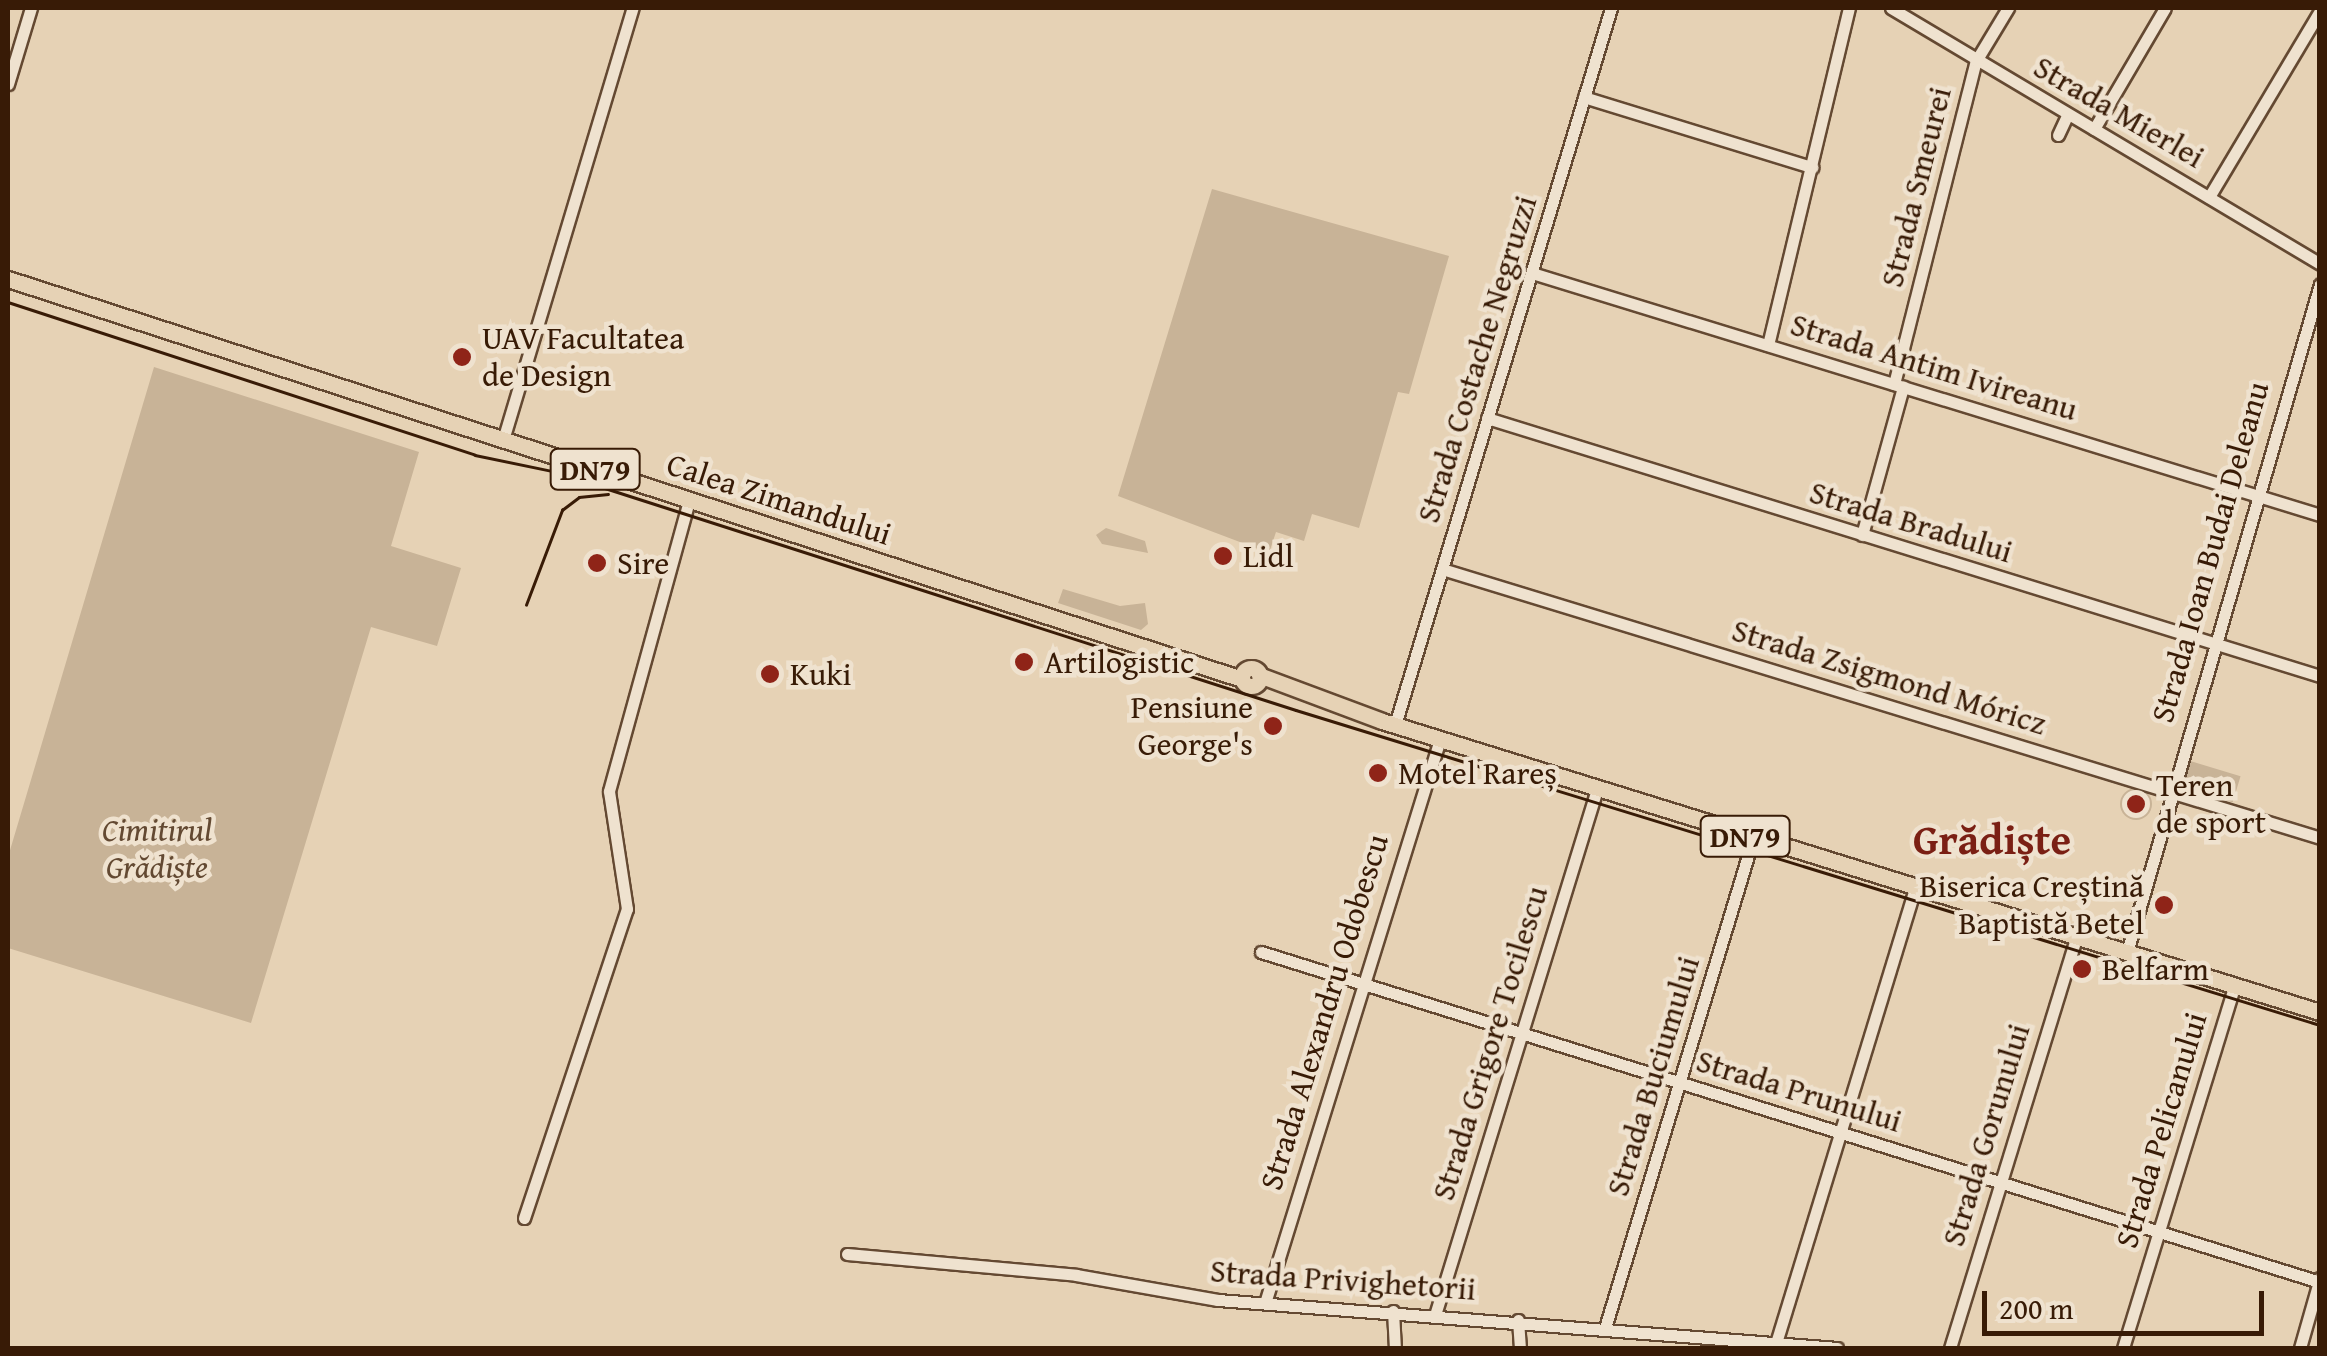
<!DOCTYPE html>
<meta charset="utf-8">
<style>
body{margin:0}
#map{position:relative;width:2327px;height:1356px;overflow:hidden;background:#e6d2b5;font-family:"Gentium Book Plus",serif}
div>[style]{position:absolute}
.green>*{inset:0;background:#c8b397;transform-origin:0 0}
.round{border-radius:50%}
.roads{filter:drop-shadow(2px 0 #644932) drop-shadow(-2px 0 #644932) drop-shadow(0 2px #644932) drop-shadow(0 -2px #644932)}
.minor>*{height:11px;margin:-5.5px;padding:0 5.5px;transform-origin:5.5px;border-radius:5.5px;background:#efe2cf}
.major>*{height:15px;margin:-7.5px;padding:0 7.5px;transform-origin:7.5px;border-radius:7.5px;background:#e6d2b5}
.major>.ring{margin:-7.5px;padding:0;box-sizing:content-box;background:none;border:15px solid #e6d2b5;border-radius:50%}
.tram>*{height:2.5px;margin:-1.25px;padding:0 1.25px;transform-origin:1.25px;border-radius:1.25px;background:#381b06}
.dots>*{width:28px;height:28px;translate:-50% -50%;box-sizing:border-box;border:5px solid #efe2cf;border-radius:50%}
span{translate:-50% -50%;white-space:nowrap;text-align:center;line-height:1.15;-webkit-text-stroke:9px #efe2cf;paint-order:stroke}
.shield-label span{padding:2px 8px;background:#efe2cf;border:2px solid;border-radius:8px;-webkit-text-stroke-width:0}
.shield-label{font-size:30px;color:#381b06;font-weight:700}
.street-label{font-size:32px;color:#381b06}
.poi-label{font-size:32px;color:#381b06}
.left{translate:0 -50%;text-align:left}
.right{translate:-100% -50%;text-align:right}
.park-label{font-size:32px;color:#634932;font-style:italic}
.district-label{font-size:42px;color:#7a1f14;font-weight:700}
.frame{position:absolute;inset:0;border:10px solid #381b06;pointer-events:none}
.scale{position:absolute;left:1982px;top:1291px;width:282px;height:45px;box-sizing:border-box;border:5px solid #381b06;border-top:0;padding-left:12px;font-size:30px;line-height:35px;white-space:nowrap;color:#381b06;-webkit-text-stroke:8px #efe2cf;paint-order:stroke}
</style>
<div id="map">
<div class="green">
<div style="clip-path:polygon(1212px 189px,1449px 256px,1409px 394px,1398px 392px,1359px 528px,1312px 514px,1304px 541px,1276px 532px,1269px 553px,1118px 496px)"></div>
<div style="clip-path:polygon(154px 367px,419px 452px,391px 546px,461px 568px,437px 646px,371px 627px,251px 1023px,8px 948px,8px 857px)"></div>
<div style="clip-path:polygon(1106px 528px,1145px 541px,1148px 553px,1102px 544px,1096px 535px)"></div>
<div style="clip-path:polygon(1063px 589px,1120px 606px,1145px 603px,1148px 624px,1141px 630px,1058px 603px)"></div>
<div style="left:2187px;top:760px;width:56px;height:27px;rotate:17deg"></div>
<div class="round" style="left:2120px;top:788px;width:32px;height:32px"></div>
</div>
<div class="roads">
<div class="minor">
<div style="left:1891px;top:8px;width:500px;rotate:30.8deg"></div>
<div style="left:8px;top:84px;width:79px;rotate:-73.2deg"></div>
<div style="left:1584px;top:97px;width:239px;rotate:17.1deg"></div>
<div style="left:2094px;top:129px;width:140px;rotate:-59.6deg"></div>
<div style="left:2058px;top:135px;width:23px;rotate:-65deg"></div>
<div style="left:2209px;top:197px;width:217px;rotate:-59.2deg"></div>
<div style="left:1532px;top:273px;width:824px;rotate:17.07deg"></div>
<div style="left:1768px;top:345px;width:347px;rotate:-76.5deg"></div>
<div style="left:1894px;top:384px;width:333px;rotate:-75.8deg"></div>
<div style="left:1976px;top:61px;width:62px;rotate:-58.9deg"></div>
<div style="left:1487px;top:418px;width:872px;rotate:17.21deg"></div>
<div style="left:503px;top:440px;width:451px;rotate:-73.3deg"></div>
<div style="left:1862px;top:535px;width:154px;rotate:-74.5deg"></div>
<div style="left:1442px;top:569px;width:918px;rotate:17.03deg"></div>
<div style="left:1395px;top:725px;width:749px;rotate:-73.23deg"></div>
<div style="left:1261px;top:952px;width:1109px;rotate:17.31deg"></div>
<div style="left:2127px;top:952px;width:695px;rotate:-73.88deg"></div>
<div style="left:524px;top:1218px;width:326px;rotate:-71.6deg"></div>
<div style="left:627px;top:909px;width:119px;rotate:-98.7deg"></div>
<div style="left:609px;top:791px;width:302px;rotate:-74.6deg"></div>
<div style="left:847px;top:1254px;width:230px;rotate:5.2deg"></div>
<div style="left:1076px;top:1275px;width:144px;rotate:10deg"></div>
<div style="left:1218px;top:1300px;width:621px;rotate:4.43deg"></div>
<div style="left:1265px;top:1303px;width:591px;rotate:-72.76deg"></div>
<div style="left:1393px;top:1311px;width:37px;rotate:87deg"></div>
<div style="left:1435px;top:1315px;width:550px;rotate:-72.88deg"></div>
<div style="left:1518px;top:1320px;width:28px;rotate:86deg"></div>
<div style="left:1605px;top:1328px;width:511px;rotate:-73.16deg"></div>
<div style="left:1776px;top:1343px;width:476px;rotate:-73deg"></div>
<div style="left:1950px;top:1348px;width:429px;rotate:-72.9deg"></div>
<div style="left:2123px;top:1348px;width:380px;rotate:-72.9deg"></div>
<div style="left:2300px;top:1348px;width:73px;rotate:-74.1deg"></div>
</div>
<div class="major">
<div style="left:8px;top:279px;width:1297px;rotate:17.96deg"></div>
<div class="ring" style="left:1242px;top:668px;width:3px;height:3px"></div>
<div style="left:1259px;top:675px;width:131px;rotate:20.5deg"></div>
<div style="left:1382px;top:721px;width:982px;rotate:17.24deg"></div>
</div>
</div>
<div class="tram">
<div style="left:8px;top:302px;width:491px;rotate:18.1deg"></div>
<div style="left:475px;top:455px;width:79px;rotate:11.7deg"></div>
<div style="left:552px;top:471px;width:781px;rotate:17.81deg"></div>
<div style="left:1296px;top:710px;width:1071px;rotate:17.1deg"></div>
<div style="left:526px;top:605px;width:102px;rotate:-69.2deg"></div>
<div style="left:562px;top:510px;width:21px;rotate:-37deg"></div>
<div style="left:579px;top:497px;width:29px;rotate:-6deg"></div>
</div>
<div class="dots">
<div style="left:462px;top:357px;background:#8f2418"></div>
<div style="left:1223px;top:556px;background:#8f2418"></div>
<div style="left:597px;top:563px;background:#8f2418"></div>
<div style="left:1024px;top:662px;background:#8f2418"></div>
<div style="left:770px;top:674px;background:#8f2418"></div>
<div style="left:1273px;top:726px;background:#8f2418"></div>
<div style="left:1378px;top:773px;background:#8f2418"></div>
<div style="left:2136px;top:804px;background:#8f2418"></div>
<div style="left:2164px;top:905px;background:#8f2418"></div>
<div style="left:2082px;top:969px;background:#8f2418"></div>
</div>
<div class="shield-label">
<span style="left:595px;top:469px">DN79</span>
<span style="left:1745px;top:836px">DN79</span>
</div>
<div class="street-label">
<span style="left:2119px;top:112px;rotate:30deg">Strada Mierlei</span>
<span style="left:1916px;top:187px;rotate:-76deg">Strada Smeurei</span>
<span style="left:1477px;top:359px;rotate:-73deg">Strada Costache Negruzzi</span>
<span style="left:1934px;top:367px;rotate:17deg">Strada Antim Ivireanu</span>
<span style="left:779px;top:499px;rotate:18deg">Calea Zimandului</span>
<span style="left:1911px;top:522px;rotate:17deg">Strada Bradului</span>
<span style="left:2210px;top:552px;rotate:-74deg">Strada Ioan Budai Deleanu</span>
<span style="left:1889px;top:677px;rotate:17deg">Strada Zsigmond Móricz</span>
<span style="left:1324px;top:1012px;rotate:-73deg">Strada Alexandru Odobescu</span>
<span style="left:1490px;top:1043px;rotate:-73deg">Strada Grigore Tocilescu</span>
<span style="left:1653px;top:1076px;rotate:-73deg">Strada Buciumului</span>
<span style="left:1799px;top:1091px;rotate:17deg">Strada Prunului</span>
<span style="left:2161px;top:1130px;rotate:-73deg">Strada Pelicanului</span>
<span style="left:1986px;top:1135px;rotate:-73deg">Strada Gorunului</span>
<span style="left:1343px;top:1280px;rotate:4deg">Strada Privighetorii</span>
</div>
<div class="poi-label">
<span class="left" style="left:482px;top:357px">UAV Facultatea<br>de Design</span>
<span class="left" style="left:1243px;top:556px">Lidl</span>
<span class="left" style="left:617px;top:563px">Sire</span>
<span class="left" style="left:1044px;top:662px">Artilogistic</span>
<span class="left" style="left:790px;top:674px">Kuki</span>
<span class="right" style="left:1253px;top:726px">Pensiune<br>George's</span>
<span class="left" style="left:1398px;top:773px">Motel Rareș</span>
<span class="left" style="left:2156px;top:804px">Teren<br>de sport</span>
<span class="right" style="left:2144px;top:905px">Biserica Creștină<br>Baptistă Betel</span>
<span class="left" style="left:2102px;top:969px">Belfarm</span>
</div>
<div class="park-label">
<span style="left:157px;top:849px">Cimitirul<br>Grădiște</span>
</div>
<div class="district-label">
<span style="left:1992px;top:839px">Grădiște</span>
</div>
<div class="frame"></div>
<div class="scale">200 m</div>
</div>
